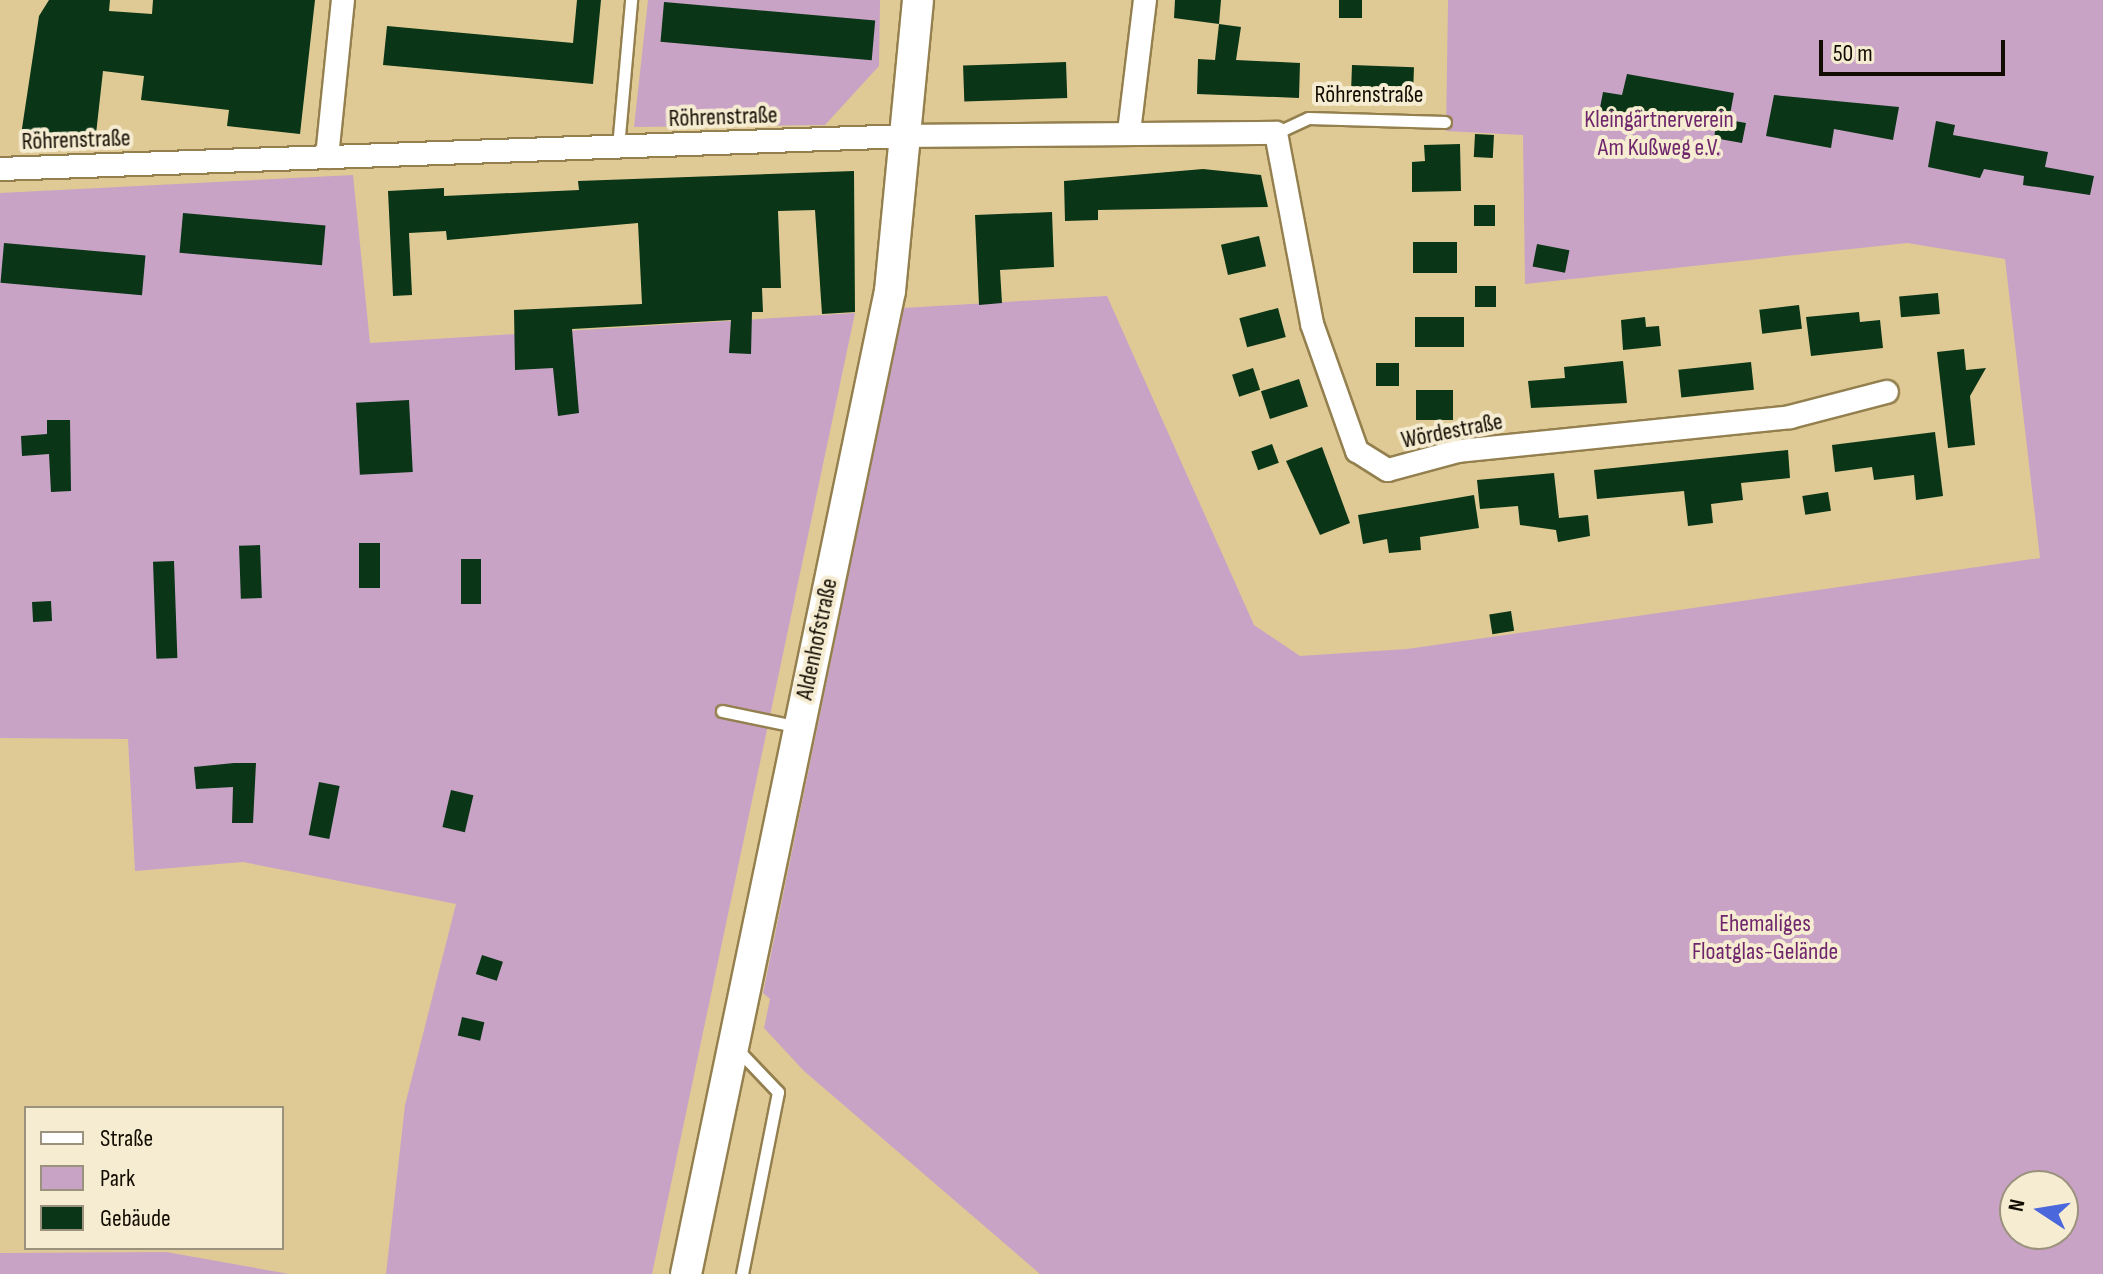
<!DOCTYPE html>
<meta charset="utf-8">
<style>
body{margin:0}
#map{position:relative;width:2103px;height:1274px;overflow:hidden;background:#dfca96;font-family:"Sofia Sans Condensed",sans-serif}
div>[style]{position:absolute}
.green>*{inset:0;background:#c8a3c5}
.building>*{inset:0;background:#0a3516;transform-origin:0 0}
.roads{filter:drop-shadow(2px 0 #94804f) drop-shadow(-2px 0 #94804f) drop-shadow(0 2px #94804f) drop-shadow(0 -2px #94804f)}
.lane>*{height:11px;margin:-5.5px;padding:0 5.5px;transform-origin:5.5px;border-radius:5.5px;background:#fff}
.street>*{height:22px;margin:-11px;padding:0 11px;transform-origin:11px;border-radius:11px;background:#fff}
.secondary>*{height:30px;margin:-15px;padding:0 15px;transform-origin:15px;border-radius:15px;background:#fff}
span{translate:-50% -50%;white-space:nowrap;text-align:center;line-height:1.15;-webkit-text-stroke:8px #f6ecd2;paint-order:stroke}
.street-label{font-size:24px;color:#120b00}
.park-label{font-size:24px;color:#6e256b}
.legend{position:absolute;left:24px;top:1106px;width:260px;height:144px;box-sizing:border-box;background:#f6ecd2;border:2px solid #9b927e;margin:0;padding:10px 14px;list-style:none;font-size:24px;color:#120b00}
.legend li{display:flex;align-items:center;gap:16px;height:40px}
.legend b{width:40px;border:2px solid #9b927e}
.north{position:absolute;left:1999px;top:1170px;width:80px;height:80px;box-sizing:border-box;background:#f6ecd2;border:2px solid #9b927e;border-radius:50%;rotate:282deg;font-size:22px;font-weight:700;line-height:32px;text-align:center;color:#120b00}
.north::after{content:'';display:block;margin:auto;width:28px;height:36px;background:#4a67db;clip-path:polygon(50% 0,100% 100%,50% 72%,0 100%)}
.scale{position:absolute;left:1819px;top:40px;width:186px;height:36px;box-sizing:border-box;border:4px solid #120b00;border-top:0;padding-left:10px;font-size:24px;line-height:28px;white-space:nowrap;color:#120b00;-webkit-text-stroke:6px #f6ecd2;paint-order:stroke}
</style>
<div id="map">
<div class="green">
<div style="clip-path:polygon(648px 0,880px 0,879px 66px,825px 125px,634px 127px)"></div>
<div style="clip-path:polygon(evenodd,1448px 0,2103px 0,2103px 1274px,1040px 1274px,804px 1071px,764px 1028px,770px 999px,763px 993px,903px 308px,1107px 296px,1254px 625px,1300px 656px,1407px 649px,2040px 558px,2005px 259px,1907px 243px,1525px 284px,1523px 135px,1446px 131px,1448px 0,2015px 1186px,2063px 1186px,2063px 1234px,2015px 1234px,2015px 1186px)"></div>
<div style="clip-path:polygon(353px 175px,370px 343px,855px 313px,652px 1274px,386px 1274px,405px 1105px,456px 904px,243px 862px,135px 871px,128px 739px,0 738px,0 193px)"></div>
<div style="clip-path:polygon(166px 1252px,289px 1274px,0 1274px,0 1253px)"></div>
</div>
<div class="building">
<div style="clip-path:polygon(49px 0,110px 0,109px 11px,152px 14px,153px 0,315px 0,300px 134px,227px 126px,229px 110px,141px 100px,144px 76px,103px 71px,95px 143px,21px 135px,39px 16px)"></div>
<div style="clip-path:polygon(577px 0,601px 0,593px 84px,383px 65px,387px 26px,573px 43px)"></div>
<div style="clip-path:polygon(1175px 0,1221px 0,1219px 24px,1174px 18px)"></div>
<div style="left:1339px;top:0;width:23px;height:18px"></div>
<div style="left:664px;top:2px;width:212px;height:40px;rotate:5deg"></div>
<div style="clip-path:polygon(1219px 24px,1241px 27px,1236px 60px,1300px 63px,1299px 98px,1197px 94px,1198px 59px,1215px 60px)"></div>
<div style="left:1066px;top:62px;width:36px;height:103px;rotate:88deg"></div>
<div style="left:1352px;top:65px;width:62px;height:35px;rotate:2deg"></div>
<div style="clip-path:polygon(1627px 74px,1734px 93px,1729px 120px,1746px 123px,1742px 143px,1714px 138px,1716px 126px,1634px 110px,1633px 119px,1599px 113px,1603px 92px,1622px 95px)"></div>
<div style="clip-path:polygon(1774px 95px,1899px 107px,1893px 140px,1834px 129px,1831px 148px,1766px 136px)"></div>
<div style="clip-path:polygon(1936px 121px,1955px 125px,1953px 135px,2048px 152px,2045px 167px,2094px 176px,2090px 195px,2023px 185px,2024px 176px,1984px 169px,1980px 178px,1928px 167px)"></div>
<div style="left:1475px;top:134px;width:19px;height:23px;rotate:3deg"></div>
<div style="clip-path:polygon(1460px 144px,1461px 191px,1412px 192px,1412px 162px,1425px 161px,1424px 145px)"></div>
<div style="clip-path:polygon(1203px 169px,1261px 175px,1268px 207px,1098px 210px,1098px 220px,1065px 221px,1064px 181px)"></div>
<div style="clip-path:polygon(854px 171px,855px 312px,822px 314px,815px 210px,778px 211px,781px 288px,762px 288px,763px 312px,752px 312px,751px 354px,729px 353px,731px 320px,572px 329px,579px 413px,558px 416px,553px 368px,515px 370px,514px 310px,642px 304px,638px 223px,447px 240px,446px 231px,409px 233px,412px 295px,393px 296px,388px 191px,444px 188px,444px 196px,579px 190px,578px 181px)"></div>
<div style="left:1474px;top:205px;width:21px;height:21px"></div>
<div style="clip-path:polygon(1052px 212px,1054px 267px,1000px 270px,1002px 303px,979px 305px,975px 215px)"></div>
<div style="left:183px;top:213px;width:143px;height:40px;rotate:5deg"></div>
<div style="left:1259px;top:236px;width:31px;height:39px;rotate:77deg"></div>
<div style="left:1413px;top:242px;width:44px;height:31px"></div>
<div style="left:4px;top:243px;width:142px;height:40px;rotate:5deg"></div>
<div style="left:1537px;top:244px;width:33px;height:23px;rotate:11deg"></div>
<div style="left:1475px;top:286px;width:21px;height:21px"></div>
<div style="left:1938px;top:293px;width:21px;height:39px;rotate:85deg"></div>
<div style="left:1799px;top:305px;width:24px;height:40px;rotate:83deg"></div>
<div style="left:1278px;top:308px;width:30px;height:40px;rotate:75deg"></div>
<div style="clip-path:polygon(1859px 312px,1860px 322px,1880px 320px,1883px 348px,1811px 356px,1806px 317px)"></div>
<div style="left:1464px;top:317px;width:30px;height:49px;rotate:90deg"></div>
<div style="clip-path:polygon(1645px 317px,1646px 327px,1659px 326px,1661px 346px,1623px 350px,1621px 320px)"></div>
<div style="clip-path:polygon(1964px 349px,1966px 370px,1986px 368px,1970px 396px,1975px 445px,1948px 448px,1937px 352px)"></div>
<div style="clip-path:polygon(1623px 361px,1627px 403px,1531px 408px,1528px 381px,1565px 378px,1564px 367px)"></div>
<div style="left:1751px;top:362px;width:28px;height:73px;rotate:84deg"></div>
<div style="left:1399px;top:363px;width:23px;height:23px;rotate:90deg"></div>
<div style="left:1253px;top:368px;width:23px;height:22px;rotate:72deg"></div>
<div style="left:1299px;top:379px;width:29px;height:40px;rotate:72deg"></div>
<div style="left:1416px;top:390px;width:37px;height:30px"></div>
<div style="left:409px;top:400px;width:72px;height:53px;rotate:87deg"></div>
<div style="clip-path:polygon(47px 420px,70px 420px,71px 491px,51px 492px,49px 454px,22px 456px,21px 436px,47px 434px)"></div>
<div style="clip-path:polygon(1935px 432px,1943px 496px,1916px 500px,1914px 475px,1874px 480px,1872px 467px,1835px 472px,1832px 445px)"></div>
<div style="left:1272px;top:444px;width:20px;height:22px;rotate:70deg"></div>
<div style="clip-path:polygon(1322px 447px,1350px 523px,1320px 535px,1286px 461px)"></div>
<div style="clip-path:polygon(1788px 450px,1790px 478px,1741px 483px,1743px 500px,1711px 504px,1713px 523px,1688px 526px,1684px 491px,1597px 499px,1594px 470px)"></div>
<div style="clip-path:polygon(1554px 473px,1559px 518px,1588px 515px,1590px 536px,1558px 542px,1556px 530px,1520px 525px,1518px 506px,1480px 509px,1477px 480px)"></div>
<div style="left:1828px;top:492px;width:19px;height:26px;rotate:81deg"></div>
<div style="clip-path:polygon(1474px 495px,1479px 528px,1420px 537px,1421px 550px,1389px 553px,1387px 539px,1363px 544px,1358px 515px)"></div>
<div style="left:359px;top:543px;width:21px;height:45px"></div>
<div style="left:260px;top:545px;width:53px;height:21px;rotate:88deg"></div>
<div style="left:461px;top:559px;width:20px;height:45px"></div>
<div style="left:174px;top:561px;width:97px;height:21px;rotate:88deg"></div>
<div style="left:51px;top:601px;width:20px;height:19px;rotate:87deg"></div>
<div style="left:1511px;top:611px;width:20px;height:22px;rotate:81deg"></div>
<div style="clip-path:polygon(234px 763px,256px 763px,253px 823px,232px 823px,233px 787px,196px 789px,194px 767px)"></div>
<div style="left:319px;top:782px;width:21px;height:54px;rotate:11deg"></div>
<div style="left:451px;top:790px;width:23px;height:38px;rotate:13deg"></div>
<div style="left:482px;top:955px;width:22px;height:20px;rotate:18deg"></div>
<div style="left:462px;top:1017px;width:23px;height:19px;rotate:13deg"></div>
</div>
<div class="roads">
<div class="lane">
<div style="left:1276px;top:133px;width:35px;rotate:-25deg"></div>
<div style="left:1308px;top:118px;width:137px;rotate:1.7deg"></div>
<div style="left:618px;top:147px;width:148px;rotate:-84.9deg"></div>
<div style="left:722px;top:711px;width:79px;rotate:11.7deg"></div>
<div style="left:738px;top:1050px;width:58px;rotate:46.4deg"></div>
<div style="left:778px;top:1092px;width:186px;rotate:101.2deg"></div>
</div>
<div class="street">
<div style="left:1129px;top:132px;width:133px;rotate:-83.1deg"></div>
<div style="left:327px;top:157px;width:158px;rotate:-84.2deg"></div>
<div style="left:0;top:169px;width:910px;rotate:-2.08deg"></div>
<div style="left:909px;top:136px;width:367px;rotate:-0.5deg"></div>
<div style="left:1276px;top:133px;width:194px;rotate:79.3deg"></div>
<div style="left:1312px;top:324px;width:135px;rotate:70.5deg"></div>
<div style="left:1357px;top:451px;width:36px;rotate:32deg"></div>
<div style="left:1388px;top:470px;width:73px;rotate:-15.2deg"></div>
<div style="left:1458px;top:451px;width:334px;rotate:-5.8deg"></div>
<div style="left:1790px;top:417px;width:100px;rotate:-14.5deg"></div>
</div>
<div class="secondary">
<div style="left:686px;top:1274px;width:1004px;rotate:-78.28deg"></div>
<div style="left:890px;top:291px;width:292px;rotate:-84.5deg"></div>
</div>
</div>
<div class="street-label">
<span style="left:1369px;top:95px">Röhrenstraße</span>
<span style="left:723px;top:117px;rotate:-2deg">Röhrenstraße</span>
<span style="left:76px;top:140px;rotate:-2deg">Röhrenstraße</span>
<span style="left:1452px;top:431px;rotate:-11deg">Wördestraße</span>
<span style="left:817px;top:639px;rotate:-78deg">Aldenhofstraße</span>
</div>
<div class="park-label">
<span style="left:1659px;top:134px">Kleingärtnerverein<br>Am Kußweg e.V.</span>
<span style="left:1765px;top:938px">Ehemaliges<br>Floatglas-Gelände</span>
</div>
<ul class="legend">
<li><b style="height:10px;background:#fff"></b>Straße</li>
<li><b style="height:22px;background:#c8a3c5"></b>Park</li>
<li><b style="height:22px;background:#0a3516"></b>Gebäude</li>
</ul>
<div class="north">N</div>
<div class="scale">50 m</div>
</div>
